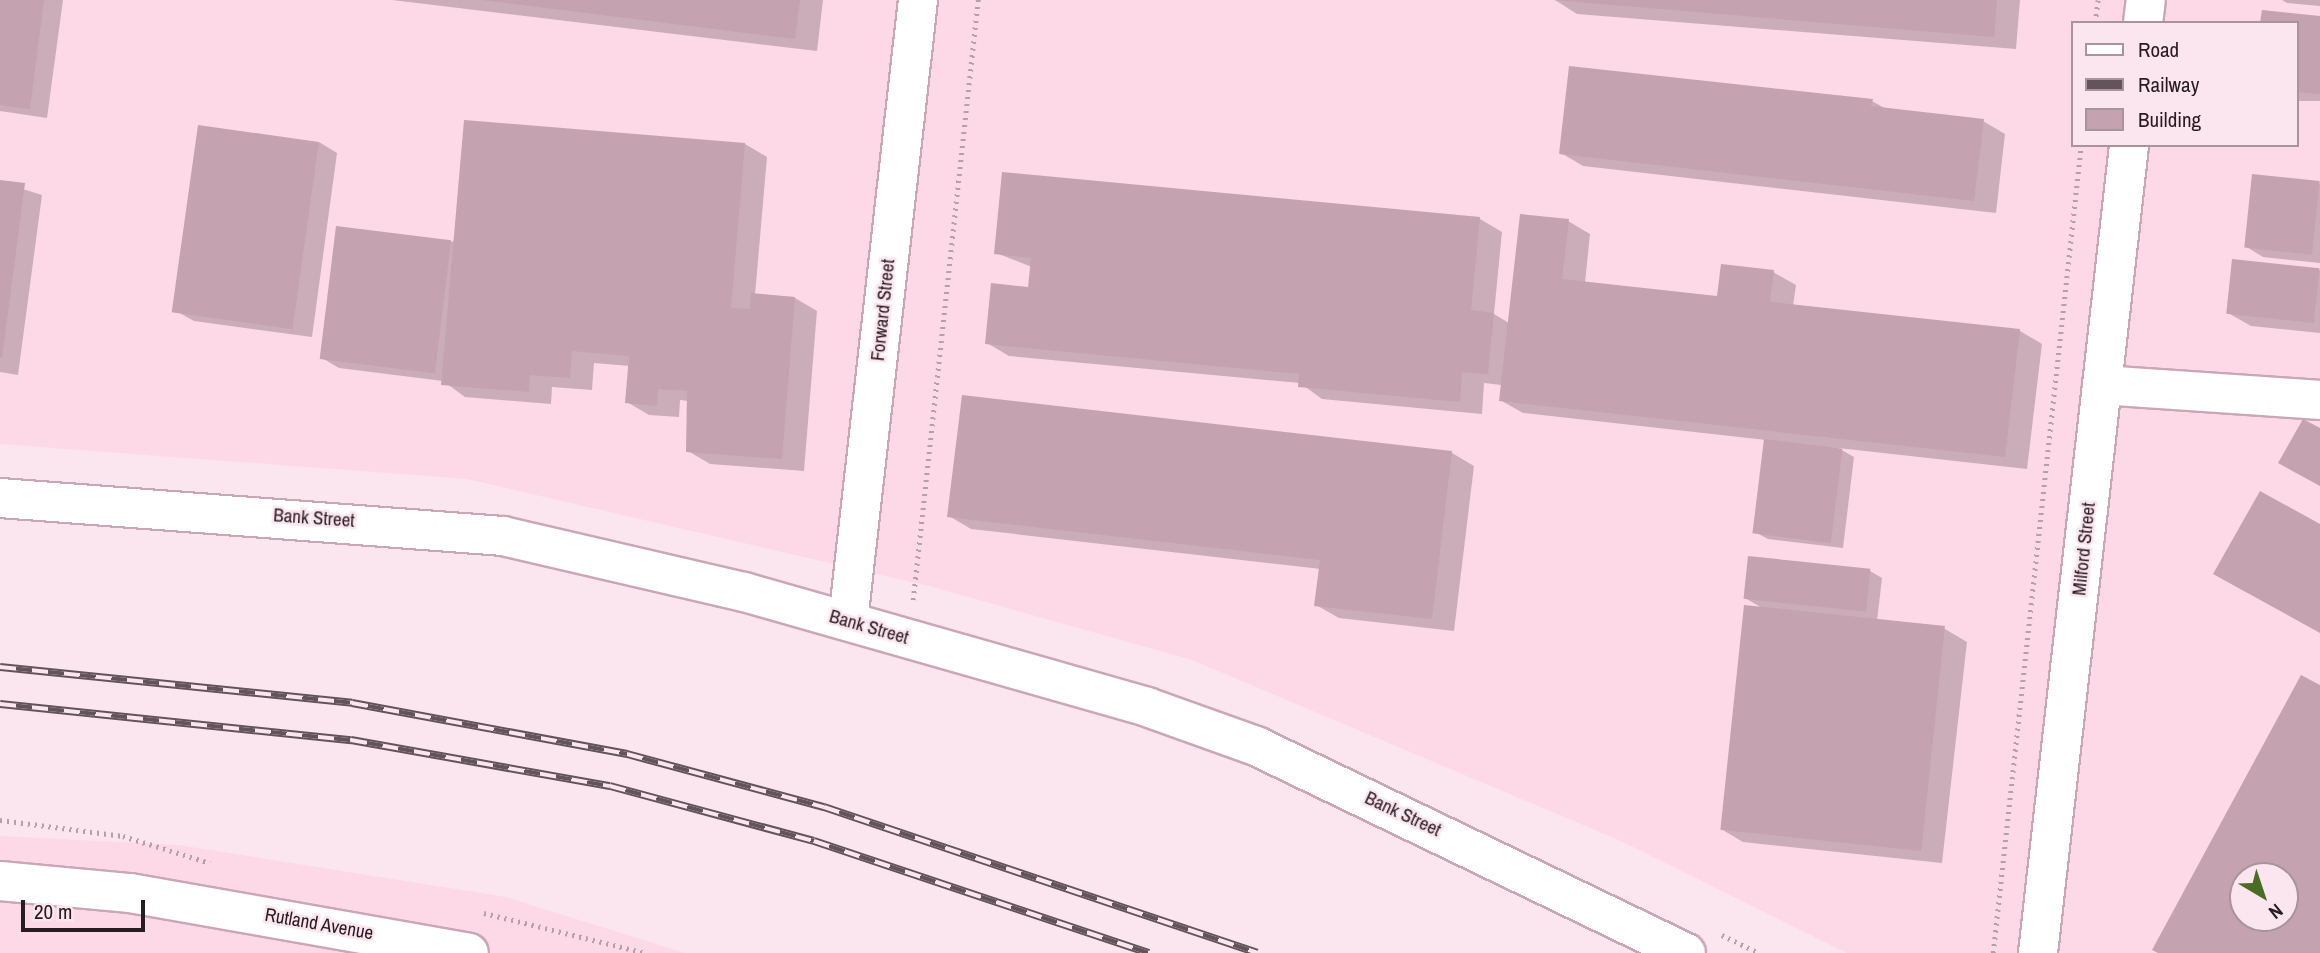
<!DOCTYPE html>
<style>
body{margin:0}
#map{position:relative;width:2320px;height:953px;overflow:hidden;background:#fbe5ee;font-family:"Archivo Narrow",sans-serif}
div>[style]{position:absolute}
.built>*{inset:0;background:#fdd9e8}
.shadow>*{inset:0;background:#0003;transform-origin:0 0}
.building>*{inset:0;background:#c4a2b0;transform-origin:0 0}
.path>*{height:4.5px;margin-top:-2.25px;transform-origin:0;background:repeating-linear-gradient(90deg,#b3a0a8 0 2px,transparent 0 7px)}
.roads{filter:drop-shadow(2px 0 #caa7b6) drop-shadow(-2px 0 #caa7b6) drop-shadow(0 2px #caa7b6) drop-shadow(0 -2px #caa7b6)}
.minor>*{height:38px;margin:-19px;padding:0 19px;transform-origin:19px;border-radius:19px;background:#fff}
.rail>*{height:8px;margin-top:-4px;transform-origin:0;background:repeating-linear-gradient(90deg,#fbe5ee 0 16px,#63545b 0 32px);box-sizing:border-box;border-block:2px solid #63545b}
span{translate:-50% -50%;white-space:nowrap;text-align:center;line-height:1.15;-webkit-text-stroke:5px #fbe5ee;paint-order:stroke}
.street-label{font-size:19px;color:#281b21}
.legend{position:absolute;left:2071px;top:21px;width:228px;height:126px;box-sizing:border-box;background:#fbe5ee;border:2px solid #a7949c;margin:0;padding:9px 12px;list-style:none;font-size:21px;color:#281b21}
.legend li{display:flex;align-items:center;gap:14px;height:35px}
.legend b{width:35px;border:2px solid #a7949c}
.north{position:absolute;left:2229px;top:862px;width:70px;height:70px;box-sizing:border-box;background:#fbe5ee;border:2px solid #a7949c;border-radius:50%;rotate:141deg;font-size:19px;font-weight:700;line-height:28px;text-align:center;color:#281b21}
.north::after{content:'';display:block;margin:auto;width:24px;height:32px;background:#4a6c25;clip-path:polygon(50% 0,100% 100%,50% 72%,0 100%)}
.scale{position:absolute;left:21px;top:900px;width:124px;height:32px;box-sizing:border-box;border:4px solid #281b21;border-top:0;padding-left:9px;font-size:21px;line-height:24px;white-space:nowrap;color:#281b21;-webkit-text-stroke:5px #fbe5ee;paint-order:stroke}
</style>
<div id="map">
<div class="built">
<div style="clip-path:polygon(evenodd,0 0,2320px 0,2320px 953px,1847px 953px,1621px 841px,1192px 660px,933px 587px,467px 479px,0 444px,0 0,2073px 23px,2297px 23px,2297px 145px,2073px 145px,2073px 23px,0 0,2243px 876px,2285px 876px,2285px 918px,2243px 918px,2243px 876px)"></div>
<div style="clip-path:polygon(0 836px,178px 845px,506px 897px,685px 953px,0 953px)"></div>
</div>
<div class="shadow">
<div style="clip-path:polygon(0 0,63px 0,47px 118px,0 111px)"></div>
<div style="clip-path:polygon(392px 0,823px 0,817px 51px)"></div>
<div style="clip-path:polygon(1555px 0,2020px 0,2016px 49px,1577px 14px)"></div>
<div style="clip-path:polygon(2282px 0,2320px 0,2320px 6px,2287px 3px)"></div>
<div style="left:2320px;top:18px;width:83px;height:24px;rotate:90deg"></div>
<div style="clip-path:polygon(1872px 101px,1888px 110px,1983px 121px,2005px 134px,1996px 213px,1583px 166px,1561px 153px)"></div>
<div style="clip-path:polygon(319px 142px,337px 153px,312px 337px,194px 321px,176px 311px)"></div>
<div style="clip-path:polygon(745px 144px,767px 157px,755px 295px,795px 298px,817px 311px,804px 471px,710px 464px,688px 451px,688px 401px,680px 400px,679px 417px,649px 415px,627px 402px,630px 366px,594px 363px,592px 390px,552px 387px,551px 404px,465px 397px,443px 381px,339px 368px,322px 358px,451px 242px)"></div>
<div style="clip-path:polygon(0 182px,42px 195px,18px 375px,0 372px)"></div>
<div style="clip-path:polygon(2320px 183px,2320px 263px,2263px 257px,2245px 246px)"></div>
<div style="clip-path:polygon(1480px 219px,1502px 232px,1494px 314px,1509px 323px,1568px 221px,1590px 234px,1585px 283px,1719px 298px,1773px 272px,1796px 285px,1793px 306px,2020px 331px,2042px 344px,2027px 469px,1838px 448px,1854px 457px,1843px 548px,1768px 539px,1755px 532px,1766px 440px,1523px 413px,1500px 400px,1502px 385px,1484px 383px,1482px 414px,1322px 399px,1300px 383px,1009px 356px,987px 343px,1030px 289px,1032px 267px,996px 253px)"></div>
<div style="clip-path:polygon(2320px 270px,2320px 333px,2251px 326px,2228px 313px)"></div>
<div style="clip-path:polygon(1452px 453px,1474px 466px,1454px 631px,1339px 618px,1316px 605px,1321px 569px,971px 529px,949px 516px)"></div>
<div style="clip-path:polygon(1870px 571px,1882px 578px,1877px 621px,1945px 629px,1967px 642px,1942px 863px,1743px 842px,1721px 829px,1764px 609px,1745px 598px)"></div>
</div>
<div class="building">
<div style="clip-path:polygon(0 0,44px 0,30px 109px,0 105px)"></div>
<div style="clip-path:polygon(482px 0,800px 0,795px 39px)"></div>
<div style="clip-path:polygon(1553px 0,1997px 0,1994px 37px)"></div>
<div style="clip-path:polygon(2262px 10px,2320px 16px,2320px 94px,2297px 92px,2297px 23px,2260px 23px)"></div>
<div style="clip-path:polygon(1569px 66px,1873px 99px,1871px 106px,1984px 119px,1974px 201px,1559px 154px)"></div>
<div style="clip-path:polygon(464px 120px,745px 143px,731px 308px,750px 309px,751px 293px,795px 297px,782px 459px,686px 452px,687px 391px,658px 389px,657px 406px,625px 403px,629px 356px,572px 351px,570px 378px,530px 375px,529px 392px,441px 385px)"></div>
<div style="left:198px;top:125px;width:122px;height:189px;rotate:8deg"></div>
<div style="clip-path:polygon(1002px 172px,1480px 217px,1471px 310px,1494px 313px,1488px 374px,1462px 372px,1460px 402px,1298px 387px,1299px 374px,985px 344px,991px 283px,1028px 287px,1031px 258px,994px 254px)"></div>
<div style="left:2252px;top:174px;width:68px;height:74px;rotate:6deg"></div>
<div style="clip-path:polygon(0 180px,25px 183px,2px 358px,0 358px)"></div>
<div style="clip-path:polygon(1520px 214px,1569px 219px,1562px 279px,1717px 296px,1721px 264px,1774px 270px,1770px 302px,2020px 329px,2005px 457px,1499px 401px)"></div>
<div style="left:336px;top:226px;width:116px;height:134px;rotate:7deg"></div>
<div style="left:2232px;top:259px;width:88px;height:55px;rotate:6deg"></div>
<div style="clip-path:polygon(962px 395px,1452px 451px,1432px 619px,1314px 606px,1320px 560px,947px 517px)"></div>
<div style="clip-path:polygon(2303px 419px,2320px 428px,2320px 486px,2278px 463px)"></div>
<div style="left:1764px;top:439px;width:79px;height:95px;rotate:7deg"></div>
<div style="clip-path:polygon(2260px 491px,2320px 524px,2320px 633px,2213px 574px)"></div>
<div style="left:1748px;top:556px;width:123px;height:43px;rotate:6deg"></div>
<div style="left:1744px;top:605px;width:202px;height:226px;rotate:6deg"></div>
<div style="clip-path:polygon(evenodd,2301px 675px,2320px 685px,2320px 953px,2158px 953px,2152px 950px,2301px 675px,2243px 876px,2285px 876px,2285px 918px,2243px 918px,2243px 876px)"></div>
</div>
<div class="path">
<div style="left:2095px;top:23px;width:23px;rotate:-83deg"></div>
<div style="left:913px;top:600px;width:604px;rotate:-83.82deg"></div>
<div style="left:0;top:820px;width:124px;rotate:7.4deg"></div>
<div style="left:123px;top:836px;width:91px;rotate:17.2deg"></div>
<div style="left:484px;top:913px;width:167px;rotate:13.9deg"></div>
<div style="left:1722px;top:935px;width:41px;rotate:25.9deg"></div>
<div style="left:1993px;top:953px;width:813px;rotate:-83.78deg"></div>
</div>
<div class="roads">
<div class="minor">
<div style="left:2143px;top:23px;width:23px;rotate:-83deg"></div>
<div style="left:2102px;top:385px;width:219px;rotate:3.9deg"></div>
<div style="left:0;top:498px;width:504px;rotate:4.32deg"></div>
<div style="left:503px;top:536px;width:247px;rotate:13.1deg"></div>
<div style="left:744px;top:592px;width:419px;rotate:15.9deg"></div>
<div style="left:1147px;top:707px;width:116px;rotate:19.7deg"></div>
<div style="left:1256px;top:746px;width:477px;rotate:25.7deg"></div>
<div style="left:848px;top:621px;width:625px;rotate:-83.57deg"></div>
<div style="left:0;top:881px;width:131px;rotate:5.3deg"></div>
<div style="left:130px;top:893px;width:344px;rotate:10deg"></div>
<div style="left:2038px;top:953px;width:813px;rotate:-83.57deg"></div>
</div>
</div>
<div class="rail">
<div style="left:0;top:667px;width:354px;rotate:5.8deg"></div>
<div style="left:352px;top:703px;width:280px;rotate:10.5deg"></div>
<div style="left:627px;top:754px;width:204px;rotate:15.1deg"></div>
<div style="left:824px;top:807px;width:457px;rotate:18.6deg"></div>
<div style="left:0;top:704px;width:353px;rotate:5.9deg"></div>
<div style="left:351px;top:740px;width:263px;rotate:10.1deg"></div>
<div style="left:610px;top:786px;width:211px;rotate:15.1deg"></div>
<div style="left:814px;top:841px;width:353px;rotate:18.5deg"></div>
</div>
<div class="street-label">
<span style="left:883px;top:310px;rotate:-84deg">Forward Street</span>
<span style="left:314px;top:518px;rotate:4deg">Bank Street</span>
<span style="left:2084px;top:549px;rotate:-84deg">Milford Street</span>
<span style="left:869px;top:627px;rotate:16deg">Bank Street</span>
<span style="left:1403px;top:814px;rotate:25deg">Bank Street</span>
<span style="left:319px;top:924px;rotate:10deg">Rutland Avenue</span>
</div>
<ul class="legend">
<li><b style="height:9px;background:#fff"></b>Road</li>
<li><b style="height:9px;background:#63545b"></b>Railway</li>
<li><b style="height:19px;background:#c4a2b0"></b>Building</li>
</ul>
<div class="north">N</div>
<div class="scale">20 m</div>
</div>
